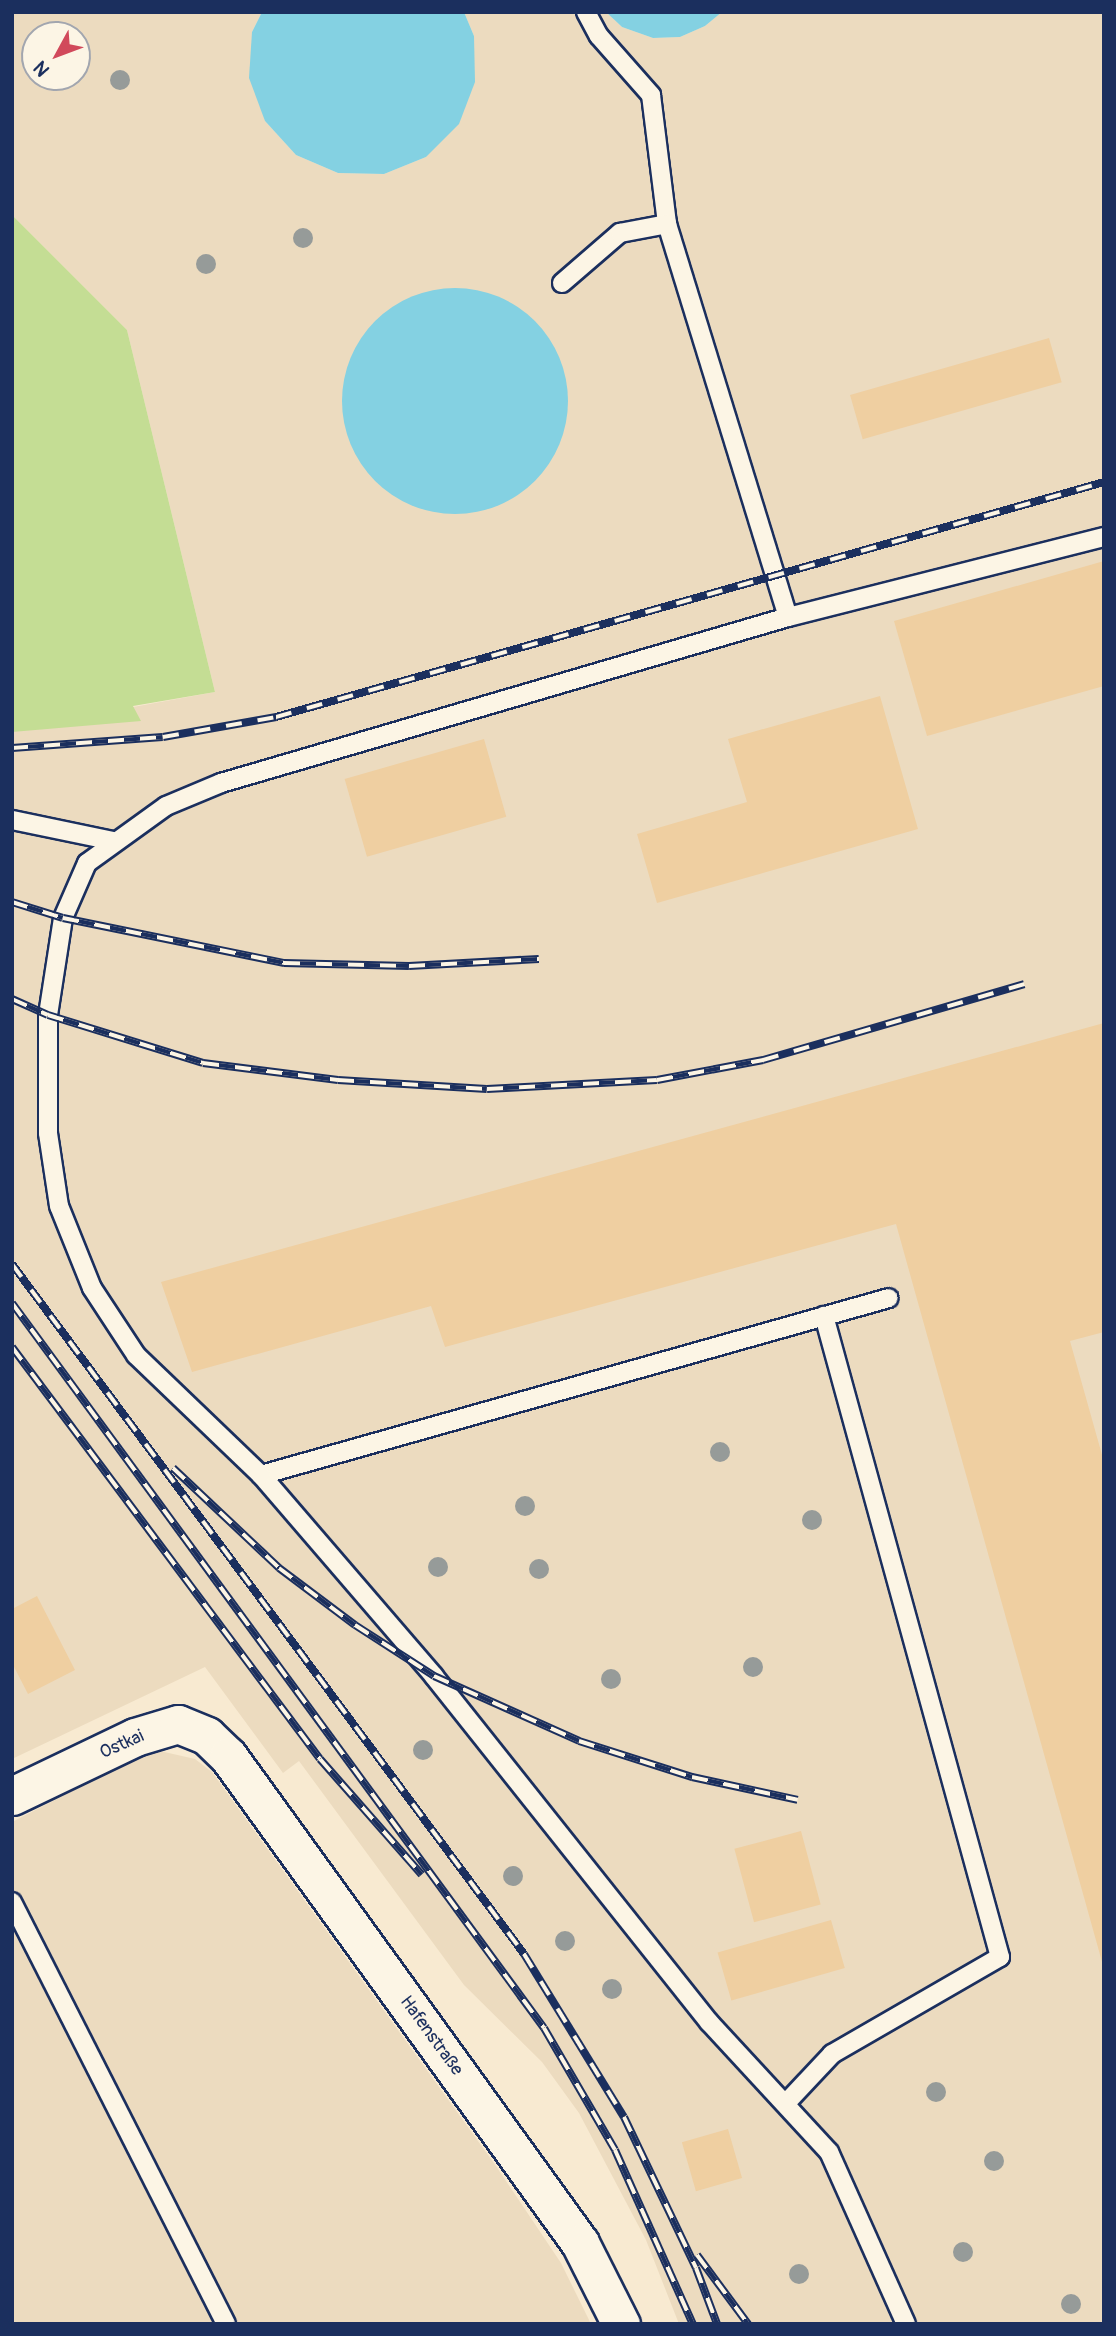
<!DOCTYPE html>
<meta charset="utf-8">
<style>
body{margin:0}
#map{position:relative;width:1116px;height:2336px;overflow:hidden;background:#f8ead1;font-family:Pangolin,sans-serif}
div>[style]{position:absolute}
.built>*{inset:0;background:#ecdbbf}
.green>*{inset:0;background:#c4dd94}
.water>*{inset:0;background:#84d1e2}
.round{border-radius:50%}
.building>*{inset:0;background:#efcfa1;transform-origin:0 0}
.roads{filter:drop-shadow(2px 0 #1b2f5e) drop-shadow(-2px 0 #1b2f5e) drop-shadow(0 2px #1b2f5e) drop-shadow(0 -2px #1b2f5e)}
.lane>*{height:18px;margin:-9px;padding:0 9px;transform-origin:9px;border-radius:9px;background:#fcf5e5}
.street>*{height:37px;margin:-18.5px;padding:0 18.5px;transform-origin:18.5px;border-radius:18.5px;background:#fcf5e5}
.rail>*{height:8px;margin-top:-4px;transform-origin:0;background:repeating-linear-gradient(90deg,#fcf5e5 0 16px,#1b2f5e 0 32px);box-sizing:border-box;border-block:2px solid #1b2f5e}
.trees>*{width:20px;height:20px;margin:-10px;border-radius:50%;background:#969b99}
span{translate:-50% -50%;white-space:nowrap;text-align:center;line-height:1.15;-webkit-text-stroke:7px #fcf5e5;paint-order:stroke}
.street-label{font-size:18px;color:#1b2f5e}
.frame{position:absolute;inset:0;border:14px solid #1b2f5e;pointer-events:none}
.north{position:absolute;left:21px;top:21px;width:70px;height:70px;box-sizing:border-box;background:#fcf5e5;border:2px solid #a2a6af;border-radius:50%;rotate:229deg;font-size:19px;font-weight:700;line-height:28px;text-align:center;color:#1b2f5e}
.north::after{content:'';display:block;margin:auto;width:24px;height:32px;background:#d1495b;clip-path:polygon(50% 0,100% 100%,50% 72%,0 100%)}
</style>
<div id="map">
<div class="built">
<div style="clip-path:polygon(evenodd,12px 12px,262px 12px,252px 32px,265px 121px,296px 155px,338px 173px,384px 174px,426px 157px,474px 36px,464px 12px,606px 12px,622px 27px,653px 38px,680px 37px,705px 26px,722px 12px,1104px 12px,1104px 2324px,679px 2324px,646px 2240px,579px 2113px,542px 2062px,464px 1985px,299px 1761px,283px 1773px,205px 1667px,12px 1759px,12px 672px,133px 707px,215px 692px,127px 330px,12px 215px,12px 12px,35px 35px,77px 35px,77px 77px,35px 77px,35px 35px)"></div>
<div style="clip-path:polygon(160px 1751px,195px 1759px,212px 1772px,496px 2166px,561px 2263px,591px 2324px,12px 2324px,12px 1822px,145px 1754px)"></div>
</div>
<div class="green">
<div style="clip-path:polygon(12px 215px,127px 330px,215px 692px,133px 706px,141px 721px,12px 732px)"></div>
</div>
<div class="water">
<div style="clip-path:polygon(262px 12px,464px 12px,474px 36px,475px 82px,459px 124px,426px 157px,384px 174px,338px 173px,296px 155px,265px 121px,249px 78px,252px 32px)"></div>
<div style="clip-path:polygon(606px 12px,722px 12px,705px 26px,680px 37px,653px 38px,622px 27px)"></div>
<div class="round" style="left:342px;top:288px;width:226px;height:226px"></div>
</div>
<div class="building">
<div style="left:1049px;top:338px;width:46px;height:207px;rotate:74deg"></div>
<div style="clip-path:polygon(1104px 561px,1104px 686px,927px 736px,894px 621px)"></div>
<div style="clip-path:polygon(880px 696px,918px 829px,657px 903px,637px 834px,747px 802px,728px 739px)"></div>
<div style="left:484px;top:739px;width:81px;height:145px;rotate:74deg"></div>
<div style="clip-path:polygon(1104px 1023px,1104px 1332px,1070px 1341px,1104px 1462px,1104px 1969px,896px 1224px,445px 1347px,431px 1306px,192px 1372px,161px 1282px)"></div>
<div style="clip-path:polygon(37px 1596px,75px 1670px,28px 1694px,12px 1663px,12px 1609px)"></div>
<div style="left:801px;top:1831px;width:76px;height:69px;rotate:75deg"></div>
<div style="left:831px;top:1920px;width:50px;height:118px;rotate:74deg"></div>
<div style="left:728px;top:2129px;width:51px;height:48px;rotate:74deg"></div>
</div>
<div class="roads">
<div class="lane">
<div style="left:586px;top:12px;width:27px;rotate:62deg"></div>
<div style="left:599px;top:36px;width:79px;rotate:48.6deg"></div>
<div style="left:651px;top:95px;width:130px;rotate:82.9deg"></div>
<div style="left:667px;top:224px;width:411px;rotate:72.9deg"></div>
<div style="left:562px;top:283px;width:77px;rotate:-40.8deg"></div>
<div style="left:620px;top:233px;width:48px;rotate:-10.8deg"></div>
<div style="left:12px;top:820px;width:103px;rotate:11.7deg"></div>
<div style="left:261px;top:1475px;width:652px;rotate:-15.74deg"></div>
<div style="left:12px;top:1902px;width:473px;rotate:63.1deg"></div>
<div style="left:787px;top:2102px;width:66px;rotate:-46.8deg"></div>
<div style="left:832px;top:2054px;width:194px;rotate:-30deg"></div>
<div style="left:1000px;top:1957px;width:665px;rotate:-105.35deg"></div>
<div style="left:906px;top:2324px;width:188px;rotate:-114.1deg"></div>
<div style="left:829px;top:2152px;width:177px;rotate:-132.7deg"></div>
<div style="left:709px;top:2022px;width:442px;rotate:-128.5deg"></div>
<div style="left:434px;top:1676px;width:265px;rotate:-130.7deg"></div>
<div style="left:261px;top:1475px;width:173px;rotate:-136.2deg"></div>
<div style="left:136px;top:1355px;width:80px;rotate:-123.3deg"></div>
<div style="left:92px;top:1288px;width:88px;rotate:-111.9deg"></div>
<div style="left:59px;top:1206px;width:74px;rotate:-98.6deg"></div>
<div style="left:48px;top:1133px;width:118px;rotate:-90deg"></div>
<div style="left:48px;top:1015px;width:98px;rotate:-81.2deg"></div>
<div style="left:63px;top:918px;width:60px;rotate:-66.4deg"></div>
<div style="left:87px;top:863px;width:97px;rotate:-35.8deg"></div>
<div style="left:166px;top:806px;width:60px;rotate:-22.7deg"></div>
<div style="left:221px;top:783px;width:591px;rotate:-16.32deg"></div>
<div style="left:788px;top:617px;width:326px;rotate:-14.2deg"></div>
</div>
<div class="street">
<div style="left:12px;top:1796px;width:136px;rotate:-25.6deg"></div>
<div style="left:135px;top:1737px;width:45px;rotate:-16.8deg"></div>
<div style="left:178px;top:1724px;width:31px;rotate:22deg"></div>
<div style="left:207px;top:1736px;width:29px;rotate:44deg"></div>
<div style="left:228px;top:1756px;width:601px;rotate:54.14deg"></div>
<div style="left:580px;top:2243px;width:91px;rotate:63.2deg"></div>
</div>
</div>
<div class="rail">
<div style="left:12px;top:748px;width:151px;rotate:-4.2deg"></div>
<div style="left:163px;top:737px;width:115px;rotate:-10deg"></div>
<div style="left:276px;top:717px;width:861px;rotate:-15.84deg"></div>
<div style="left:12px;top:902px;width:53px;rotate:17.4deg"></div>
<div style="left:63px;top:918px;width:226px;rotate:11.5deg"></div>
<div style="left:284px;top:963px;width:125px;rotate:1.4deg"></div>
<div style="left:409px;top:966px;width:130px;rotate:-3.1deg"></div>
<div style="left:12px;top:999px;width:39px;rotate:24deg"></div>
<div style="left:48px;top:1015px;width:162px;rotate:17.2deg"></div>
<div style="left:203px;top:1063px;width:136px;rotate:7.2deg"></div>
<div style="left:338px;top:1080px;width:149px;rotate:3.5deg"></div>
<div style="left:487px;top:1089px;width:170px;rotate:-3deg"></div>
<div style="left:657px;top:1080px;width:108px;rotate:-10.7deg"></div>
<div style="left:763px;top:1060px;width:272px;rotate:-16.2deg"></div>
<div style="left:12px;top:1264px;width:859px;rotate:53.42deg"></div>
<div style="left:524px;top:1954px;width:191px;rotate:58.5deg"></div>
<div style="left:624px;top:2117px;width:167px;rotate:64.5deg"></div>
<div style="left:696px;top:2268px;width:60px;rotate:69.4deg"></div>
<div style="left:12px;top:1303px;width:899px;rotate:53.73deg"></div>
<div style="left:544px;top:2028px;width:141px;rotate:59.8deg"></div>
<div style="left:615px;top:2150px;width:191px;rotate:65.9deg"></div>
<div style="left:12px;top:1347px;width:514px;rotate:53.22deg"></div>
<div style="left:320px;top:1759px;width:154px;rotate:48.7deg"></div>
<div style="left:173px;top:1468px;width:146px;rotate:43.3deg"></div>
<div style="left:279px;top:1568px;width:95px;rotate:36.9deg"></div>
<div style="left:355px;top:1625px;width:94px;rotate:32.8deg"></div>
<div style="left:434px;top:1676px;width:159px;rotate:24.1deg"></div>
<div style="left:579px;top:1741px;width:119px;rotate:17.7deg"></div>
<div style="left:692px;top:1777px;width:108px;rotate:12.2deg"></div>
<div style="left:697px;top:2255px;width:86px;rotate:53.5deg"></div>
</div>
<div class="trees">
<div style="left:120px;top:80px"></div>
<div style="left:303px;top:238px"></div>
<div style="left:206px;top:264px"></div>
<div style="left:720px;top:1452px"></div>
<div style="left:525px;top:1506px"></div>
<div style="left:812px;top:1520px"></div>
<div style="left:438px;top:1567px"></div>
<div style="left:539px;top:1569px"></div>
<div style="left:753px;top:1667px"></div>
<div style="left:611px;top:1679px"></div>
<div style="left:423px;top:1750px"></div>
<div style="left:513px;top:1876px"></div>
<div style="left:565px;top:1941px"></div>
<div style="left:612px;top:1989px"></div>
<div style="left:936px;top:2092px"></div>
<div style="left:994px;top:2161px"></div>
<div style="left:963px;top:2252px"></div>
<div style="left:799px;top:2274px"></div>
<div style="left:1071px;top:2304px"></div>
</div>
<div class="street-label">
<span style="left:122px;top:1745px;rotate:-24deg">Ostkai</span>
<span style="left:431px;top:2036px;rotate:54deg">Hafenstraße</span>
</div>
<div class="frame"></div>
<div class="north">N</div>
</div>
